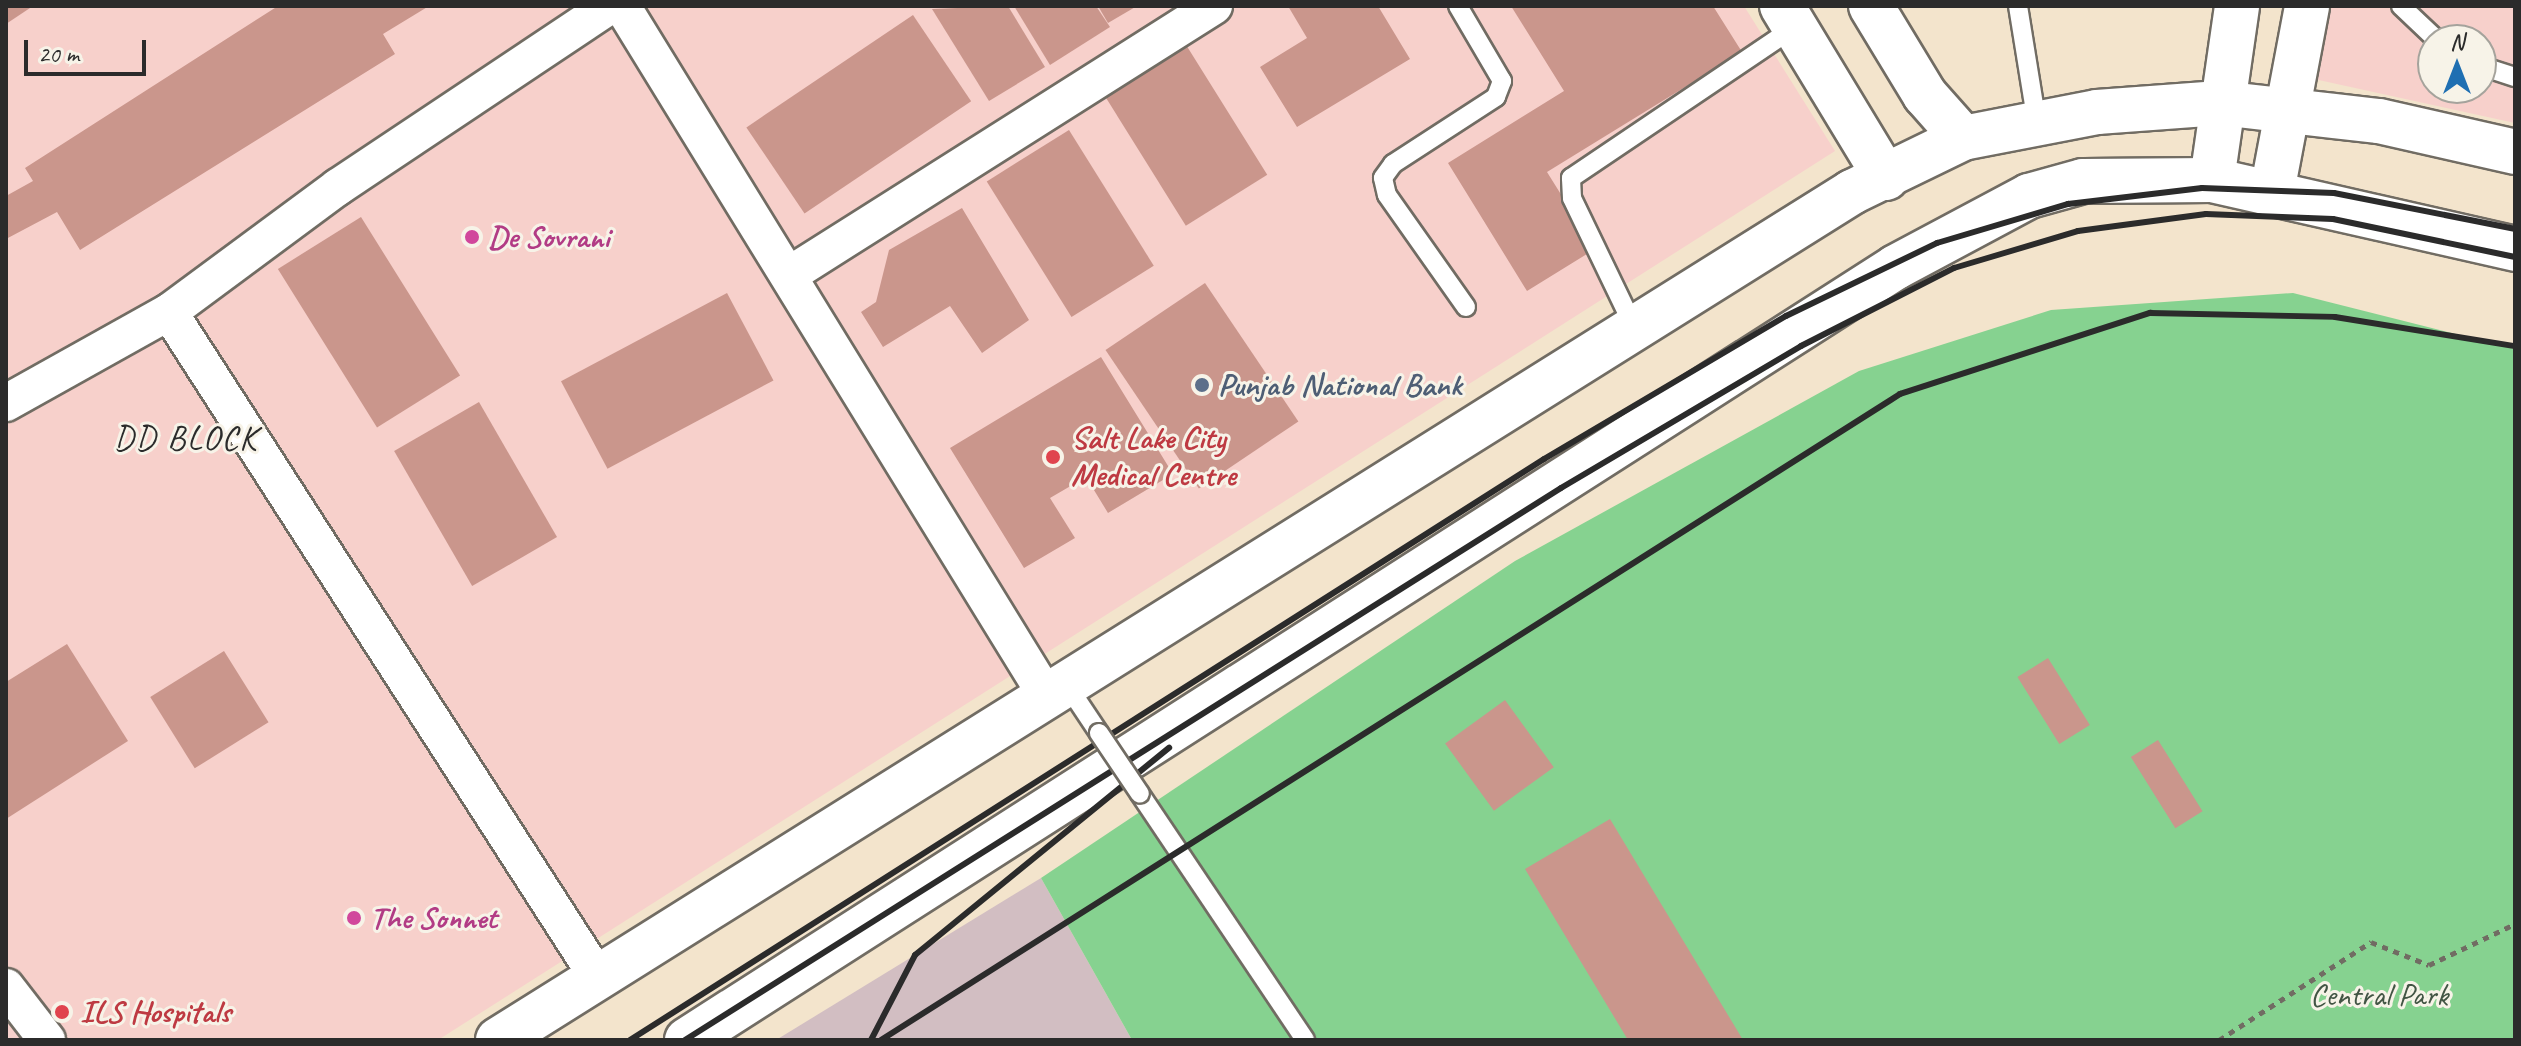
<!DOCTYPE html>
<style>
body{margin:0}
#map{position:relative;width:2521px;height:1046px;overflow:hidden;background:#f3e4cc;font-family:Caveat,sans-serif}
div>[style]{position:absolute}
.built>*{inset:0;background:#f7d0cb}
.industrial>*{inset:0;background:#d2bec2}
.green>*{inset:0;background:#86d290}
.building>*{inset:0;background:#ca968c;transform-origin:0 0}
.path>*{height:5px;margin-top:-2.5px;transform-origin:0;background:repeating-linear-gradient(90deg,#716c63 0 6px,transparent 0 12px)}
.roads{filter:drop-shadow(2px 0 #716c63) drop-shadow(-2px 0 #716c63) drop-shadow(0 2px #716c63) drop-shadow(0 -2px #716c63)}
.lane>*{height:18px;margin:-9px;padding:0 9px;transform-origin:9px;border-radius:9px;background:#fff}
.street>*{height:36px;margin:-18px;padding:0 18px;transform-origin:18px;border-radius:18px;background:#fff}
.secondary>*{height:44px;margin:-22px;padding:0 22px;transform-origin:22px;border-radius:22px;background:#fff}
.rail>*{height:6px;margin:-3px;padding:0 3px;transform-origin:3px;border-radius:3px;background:#2b2b2b}
.bridges{filter:drop-shadow(2px 0 #716c63) drop-shadow(-2px 0 #716c63) drop-shadow(0 2px #716c63) drop-shadow(0 -2px #716c63)}
.lane-bridge>*{height:18px;margin:-9px;padding:0 9px;transform-origin:9px;border-radius:9px;background:#fff}
.dots>*{width:22px;height:22px;translate:-50% -50%;box-sizing:border-box;border:4px solid #f7f3e8;border-radius:50%}
span{translate:-50% -50%;white-space:nowrap;text-align:center;line-height:1.15;-webkit-text-stroke:6px #f7f3e8;paint-order:stroke}
.hotel-label{font-size:32px;color:#b23c85;font-weight:700}
.left{translate:0 -50%;text-align:left}
.service-label{font-size:32px;color:#4e5e75;font-weight:700}
.health-label{font-size:32px;color:#be3a42;font-weight:700}
.park-label{font-size:32px;color:#425544}
.neighbourhood-label{font-size:34px;color:#2b2b2b;letter-spacing:2px}
.frame{position:absolute;inset:0;border:8px solid #2b2b2b;pointer-events:none}
.north{position:absolute;left:2417px;top:24px;width:80px;height:80px;box-sizing:border-box;background:#f7f3e8;border:2px solid #a5a39c;border-radius:50%;rotate:0deg;font-size:22px;font-weight:700;line-height:32px;text-align:center;color:#2b2b2b}
.north::after{content:'';display:block;margin:auto;width:28px;height:36px;background:#1f6fb2;clip-path:polygon(50% 0,100% 100%,50% 72%,0 100%)}
.scale{position:absolute;left:24px;top:40px;width:122px;height:36px;box-sizing:border-box;border:4px solid #2b2b2b;border-top:0;padding-left:10px;font-size:24px;line-height:28px;white-space:nowrap;color:#2b2b2b;-webkit-text-stroke:6px #f7f3e8;paint-order:stroke}
</style>
<div id="map">
<div class="built">
<div style="clip-path:polygon(6px 6px,1744px 6px,1835px 151px,438px 1040px,6px 1040px)"></div>
<div style="clip-path:polygon(evenodd,2325px 6px,2515px 6px,2515px 123px,2314px 79px,2325px 6px,2433px 40px,2481px 40px,2481px 88px,2433px 88px,2433px 40px)"></div>
</div>
<div class="industrial">
<div style="clip-path:polygon(1041px 878px,1132px 1040px,776px 1040px,915px 955px)"></div>
</div>
<div class="green">
<div style="clip-path:polygon(2293px 293px,2515px 349px,2515px 1040px,1132px 1040px,1041px 878px,1515px 561px,1859px 371px,2051px 310px)"></div>
</div>
<div class="building">
<div style="clip-path:polygon(6px 6px,33px 6px,6px 24px)"></div>
<div style="clip-path:polygon(278px 6px,429px 6px,383px 34px,395px 54px,80px 250px,57px 212px,6px 239px,6px 196px,33px 181px,25px 168px)"></div>
<div style="clip-path:polygon(1008px 6px,1045px 67px,989px 101px,932px 9px)"></div>
<div style="clip-path:polygon(1014px 6px,1096px 6px,1110px 27px,1050px 65px)"></div>
<div style="clip-path:polygon(1098px 6px,1137px 6px,1108px 23px)"></div>
<div style="clip-path:polygon(1288px 6px,1378px 6px,1410px 59px,1297px 127px,1260px 67px,1307px 38px)"></div>
<div style="clip-path:polygon(1511px 6px,1713px 6px,1742px 52px,1547px 172px,1595px 249px,1527px 291px,1448px 163px,1564px 91px)"></div>
<div style="left:913px;top:15px;width:104px;height:201px;rotate:56deg"></div>
<div style="left:1183px;top:40px;width:159px;height:96px;rotate:58deg"></div>
<div style="left:1069px;top:130px;width:160px;height:97px;rotate:58deg"></div>
<div style="clip-path:polygon(962px 208px,1029px 320px,982px 353px,950px 306px,883px 347px,861px 312px,876px 302px,889px 250px)"></div>
<div style="left:361px;top:217px;width:187px;height:98px;rotate:58deg"></div>
<div style="left:1205px;top:283px;width:167px;height:120px;rotate:56deg"></div>
<div style="left:727px;top:293px;width:99px;height:188px;rotate:62deg"></div>
<div style="clip-path:polygon(1101px 357px,1173px 474px,1108px 513px,1086px 477px,1050px 498px,1075px 538px,1024px 568px,950px 448px)"></div>
<div style="left:479px;top:402px;width:156px;height:98px;rotate:60deg"></div>
<div style="clip-path:polygon(67px 644px,128px 741px,6px 819px,6px 682px)"></div>
<div style="left:224px;top:651px;width:84px;height:87px;rotate:58deg"></div>
<div style="left:2048px;top:658px;width:79px;height:36px;rotate:58deg"></div>
<div style="left:1505px;top:700px;width:83px;height:74px;rotate:54deg"></div>
<div style="left:2158px;top:740px;width:84px;height:32px;rotate:58deg"></div>
<div style="clip-path:polygon(1610px 819px,1743px 1040px,1628px 1040px,1525px 869px)"></div>
</div>
<div class="path">
<div style="left:2219px;top:1040px;width:181px;rotate:-32.8deg"></div>
<div style="left:2371px;top:942px;width:62px;rotate:21.6deg"></div>
<div style="left:2429px;top:965px;width:95px;rotate:-25.5deg"></div>
</div>
<div class="roads">
<div class="lane">
<div style="left:1458px;top:6px;width:87px;rotate:59.6deg"></div>
<div style="left:1502px;top:81px;width:17px;rotate:111deg"></div>
<div style="left:1496px;top:97px;width:123px;rotate:147deg"></div>
<div style="left:1393px;top:164px;width:17px;rotate:126deg"></div>
<div style="left:1383px;top:178px;width:17px;rotate:77deg"></div>
<div style="left:1387px;top:195px;width:137px;rotate:54.8deg"></div>
<div style="left:2018px;top:6px;width:119px;rotate:80.8deg"></div>
<div style="left:2401px;top:6px;width:50px;rotate:43.4deg"></div>
<div style="left:2481px;top:66px;width:36px;rotate:18deg"></div>
<div style="left:1634px;top:327px;width:143px;rotate:-115.7deg"></div>
<div style="left:1572px;top:198px;width:20px;rotate:-93deg"></div>
<div style="left:1571px;top:178px;width:270px;rotate:-34deg"></div>
<div style="left:1065px;top:682px;width:61px;rotate:56.3deg"></div>
<div style="left:1140px;top:794px;width:296px;rotate:56.1deg"></div>
</div>
<div class="street">
<div style="left:622px;top:6px;width:805px;rotate:58.4deg"></div>
<div style="left:789px;top:275px;width:503px;rotate:-32.33deg"></div>
<div style="left:169px;top:312px;width:790px;rotate:57.2deg"></div>
<div style="left:6px;top:403px;width:187px;rotate:-29.2deg"></div>
<div style="left:169px;top:312px;width:210px;rotate:-36.5deg"></div>
<div style="left:338px;top:187px;width:326px;rotate:-33.7deg"></div>
<div style="left:6px;top:987px;width:67px;rotate:52.3deg"></div>
</div>
<div class="secondary">
<div style="left:1782px;top:6px;width:201px;rotate:58.8deg"></div>
<div style="left:1871px;top:6px;width:104px;rotate:58.8deg"></div>
<div style="left:1925px;top:95px;width:57px;rotate:48.5deg"></div>
<div style="left:2212px;top:180px;width:176px;rotate:-81.8deg"></div>
<div style="left:2272px;top:192px;width:189px;rotate:-79.3deg"></div>
<div style="left:498px;top:1040px;width:1598px;rotate:-32.06deg"></div>
<div style="left:1852px;top:192px;width:123px;rotate:-25.9deg"></div>
<div style="left:1963px;top:138px;width:136px;rotate:-11deg"></div>
<div style="left:2097px;top:112px;width:123px;rotate:-4.2deg"></div>
<div style="left:2220px;top:103px;width:160px;rotate:6.5deg"></div>
<div style="left:2379px;top:121px;width:139px;rotate:12.8deg"></div>
<div style="left:687px;top:1040px;width:1435px;rotate:-32.59deg"></div>
<div style="left:1896px;top:267px;width:151px;rotate:-28.1deg"></div>
<div style="left:2029px;top:196px;width:56px;rotate:-15.5deg"></div>
<div style="left:2083px;top:181px;width:129px;rotate:-0.4deg"></div>
<div style="left:2212px;top:180px;width:311px;rotate:12.8deg"></div>
</div>
</div>
<div class="rail">
<div style="left:630px;top:1040px;width:1083px;rotate:-32.44deg"></div>
<div style="left:1544px;top:459px;width:281px;rotate:-30.6deg"></div>
<div style="left:1786px;top:316px;width:168px;rotate:-25.8deg"></div>
<div style="left:1937px;top:243px;width:137px;rotate:-16.6deg"></div>
<div style="left:2068px;top:204px;width:135px;rotate:-6.8deg"></div>
<div style="left:2202px;top:188px;width:132px;rotate:2.2deg"></div>
<div style="left:2334px;top:193px;width:185px;rotate:11.2deg"></div>
<div style="left:685px;top:1040px;width:1035px;rotate:-32.22deg"></div>
<div style="left:1561px;top:488px;width:279px;rotate:-30.6deg"></div>
<div style="left:1801px;top:346px;width:172px;rotate:-27deg"></div>
<div style="left:1954px;top:268px;width:129px;rotate:-16.6deg"></div>
<div style="left:2078px;top:231px;width:129px;rotate:-7.6deg"></div>
<div style="left:2206px;top:214px;width:127px;rotate:2.3deg"></div>
<div style="left:2333px;top:219px;width:186px;rotate:11.8deg"></div>
<div style="left:871px;top:1040px;width:96px;rotate:-62.6deg"></div>
<div style="left:915px;top:955px;width:328px;rotate:-39.2deg"></div>
<div style="left:881px;top:1040px;width:1207px;rotate:-32.37deg"></div>
<div style="left:1900px;top:394px;width:263px;rotate:-18deg"></div>
<div style="left:2150px;top:313px;width:185px;rotate:1.2deg"></div>
<div style="left:2335px;top:317px;width:182px;rotate:9.2deg"></div>
</div>
<div class="bridges">
<div class="lane-bridge">
<div style="left:1099px;top:733px;width:73px;rotate:56.1deg"></div>
</div>
</div>
<div class="dots">
<div style="left:472px;top:237px;background:#d1479c"></div>
<div style="left:1202px;top:385px;background:#5c6f8a"></div>
<div style="left:1053px;top:457px;background:#e0444e"></div>
<div style="left:354px;top:918px;background:#d1479c"></div>
<div style="left:62px;top:1012px;background:#e0444e"></div>
</div>
<div class="hotel-label">
<span class="left" style="left:488px;top:237px">De Sovrani</span>
<span class="left" style="left:370px;top:918px">The Sonnet</span>
</div>
<div class="service-label">
<span class="left" style="left:1218px;top:385px">Punjab National Bank</span>
</div>
<div class="health-label">
<span class="left" style="left:1071px;top:457px">Salt Lake City<br>Medical Centre</span>
<span class="left" style="left:80px;top:1012px">ILS Hospitals</span>
</div>
<div class="park-label">
<span style="left:2379px;top:995px">Central Park</span>
</div>
<div class="neighbourhood-label">
<span style="left:186px;top:438px">DD BLOCK</span>
</div>
<div class="frame"></div>
<div class="north">N</div>
<div class="scale">20 m</div>
</div>
